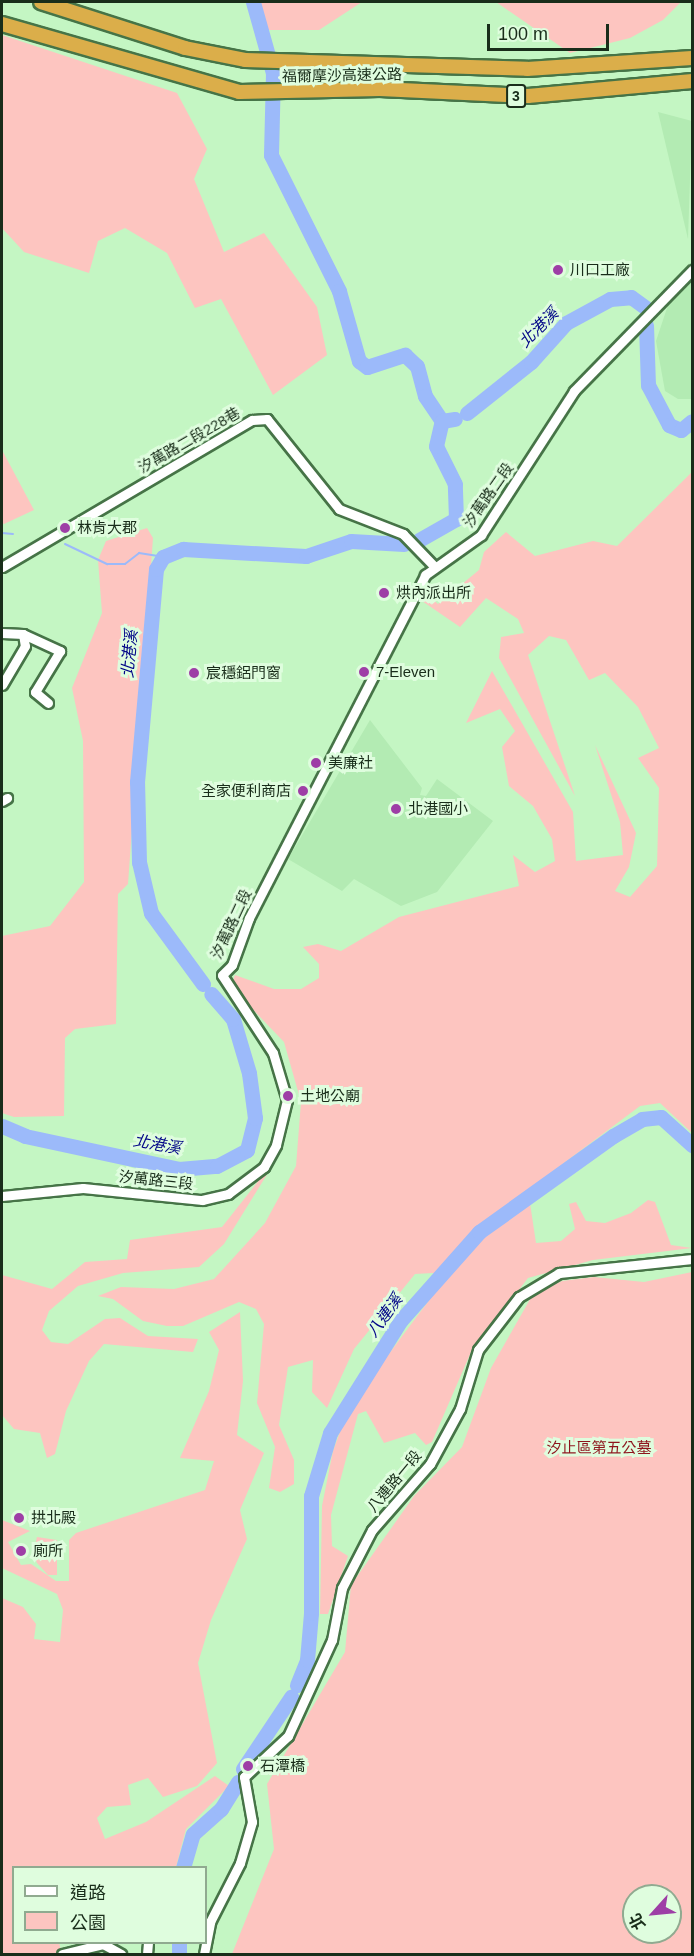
<!DOCTYPE html>
<meta charset="utf-8">
<style>
body{margin:0}
#map{position:relative;width:694px;height:1956px;overflow:hidden;background:#c4f6c3;font-family:Arial,"Noto Sans TC",sans-serif}
div>[style]{position:absolute}
.built>*{inset:0;background:#b3ebb3}
.green>*{inset:0;background:#fdc5c0}
.stream>*{height:2px;margin:-1px;padding:0 1px;transform-origin:1px;border-radius:1px;background:#9cbafa}
.river>*{height:15px;margin:-7.5px;padding:0 7.5px;transform-origin:7.5px;border-radius:7.5px;background:#9cbafa}
.roads{filter:drop-shadow(2px 0 #467447) drop-shadow(-2px 0 #467447) drop-shadow(0 2px #467447) drop-shadow(0 -2px #467447)}
.minor>*{height:9px;margin:-4.5px;padding:0 4.5px;transform-origin:4.5px;border-radius:4.5px;background:#fff}
.highway>*{height:14px;margin:-7px;padding:0 7px;transform-origin:7px;border-radius:7px;background:#dbae4a}
.dots>*{width:16px;height:16px;translate:-50% -50%;box-sizing:border-box;border:3px solid #dffdde;border-radius:50%}
span{translate:-50% -50%;white-space:nowrap;text-align:center;line-height:1.15;-webkit-text-stroke:6px #dffdde;paint-order:stroke}
.shield-label span{padding:2px 4px;background:#dffdde;border:2px solid;border-radius:4px;-webkit-text-stroke-width:0}
.shield-label{font-size:14px;color:#192d1a;font-weight:700}
.street-label{font-size:15px;color:#192d1a}
.poi-label{font-size:15px;color:#192d1a}
.left{translate:0 -50%;text-align:left}
.right{translate:-100% -50%;text-align:right}
.park-label{font-size:15px;color:#8e151d}
.water-label{font-size:16px;color:#010487;font-style:italic}
.frame{position:absolute;inset:0;border:3px solid #192d1a;pointer-events:none}
.legend{position:absolute;left:12px;top:1866px;width:195px;height:78px;box-sizing:border-box;background:#dffdde;border:2px solid #90aa90;margin:0;padding:8px 10px;list-style:none;font-size:18px;color:#192d1a}
.legend li{display:flex;align-items:center;gap:12px;height:30px}
.legend b{width:30px;border:2px solid #90aa90}
.north{position:absolute;left:622px;top:1884px;width:60px;height:60px;box-sizing:border-box;background:#dffdde;border:2px solid #90aa90;border-radius:50%;rotate:243deg;font-size:16px;font-weight:700;line-height:24px;text-align:center;color:#192d1a}
.north::after{content:'';display:block;margin:auto;width:21px;height:27px;background:#9e3ea6;clip-path:polygon(50% 0,100% 100%,50% 72%,0 100%)}
.scale{position:absolute;left:487px;top:24px;width:122px;height:27px;box-sizing:border-box;border:3px solid #192d1a;border-top:0;padding-left:8px;font-size:18px;line-height:21px;white-space:nowrap;color:#192d1a;-webkit-text-stroke:4px #dffdde;paint-order:stroke}
</style>
<div id="map">
<div class="built">
<div style="clip-path:polygon(658px 112px,692px 121px,688px 239px)"></div>
<div style="clip-path:polygon(692px 281px,692px 399px,678px 399px,665px 391px,656px 341px,668px 305px)"></div>
<div style="clip-path:polygon(370px 720px,422px 788px,420px 795px,426px 796px,437px 779px,493px 821px,437px 892px,401px 906px,354px 879px,342px 891px,288px 859px)"></div>
</div>
<div class="green">
<div style="clip-path:polygon(252px 2px,362px 2px,319px 30px,261px 30px)"></div>
<div style="clip-path:polygon(496px 2px,681px 2px,663px 20px,630px 38px,570px 53px)"></div>
<div style="clip-path:polygon(2px 35px,177px 93px,207px 149px,194px 179px,224px 252px,264px 233px,317px 307px,327px 355px,273px 395px,221px 299px,195px 308px,167px 253px,125px 228px,98px 241px,89px 273px,24px 252px,2px 228px)"></div>
<div style="clip-path:polygon(2px 450px,34px 510px,4px 524px,2px 523px)"></div>
<div style="clip-path:polygon(692px 472px,692px 1133px,660px 1103px,640px 1106px,528px 1190px,536px 1243px,561px 1241px,575px 1229px,569px 1204px,576px 1202px,586px 1221px,605px 1223px,631px 1213px,648px 1200px,655px 1202px,671px 1245px,692px 1248px,593px 1260px,528px 1278px,471px 1352px,432px 1442px,426px 1445px,415px 1433px,384px 1443px,366px 1411px,358px 1414px,331px 1515px,332px 1546px,348px 1556px,328px 1614px,320px 1614px,322px 1506px,333px 1451px,349px 1407px,442px 1283px,433px 1273px,415px 1274px,354px 1349px,327px 1408px,312px 1392px,313px 1360px,288px 1367px,279px 1425px,294px 1460px,294px 1484px,280px 1492px,269px 1488px,275px 1447px,257px 1403px,264px 1324px,256px 1309px,239px 1302px,183px 1326px,167px 1326px,143px 1321px,113px 1299px,98px 1296px,121px 1287px,174px 1289px,214px 1279px,265px 1223px,296px 1166px,301px 1102px,284px 1042px,240px 996px,232px 983px,235px 975px,274px 989px,301px 989px,319px 978px,319px 964px,303px 947px,318px 944px,341px 951px,399px 917px,519px 886px,513px 855px,535px 872px,555px 861px,552px 839px,533px 806px,509px 786px,502px 747px,515px 731px,500px 709px,466px 723px,492px 671px,573px 812px,576px 861px,623px 855px,620px 822px,595px 745px,636px 833px,629px 867px,615px 891px,630px 897px,657px 866px,659px 788px,638px 758px,659px 748px,638px 707px,605px 673px,589px 680px,566px 640px,549px 636px,528px 655px,575px 796px,499px 658px,501px 637px,524px 633px,518px 619px,486px 598px,460px 627px,422px 601px,427px 594px,438px 604px,479px 570px,484px 552px,506px 532px,535px 556px,593px 541px,617px 546px)"></div>
<div style="clip-path:polygon(147px 528px,153px 538px,128px 884px,118px 894px,116px 1024px,75px 1029px,65px 1038px,64px 1116px,14px 1117px,2px 1113px,2px 936px,50px 926px,84px 882px,83px 741px,72px 688px,102px 613px,98px 560px,106px 541px)"></div>
<div style="clip-path:polygon(279px 1155px,224px 1244px,199px 1267px,123px 1273px,78px 1286px,49px 1311px,42px 1330px,51px 1342px,68px 1344px,105px 1319px,120px 1318px,148px 1336px,198px 1339px,193px 1352px,104px 1344px,89px 1361px,66px 1411px,55px 1454px,47px 1458px,40px 1433px,14px 1429px,2px 1415px,2px 1275px,52px 1289px,85px 1262px,127px 1259px,130px 1240px,222px 1227px)"></div>
<div style="clip-path:polygon(evenodd,692px 1272px,692px 1954px,232px 1954px,274px 1849px,267px 1784px,345px 1652px,351px 1585px,414px 1496px,462px 1447px,491px 1368px,533px 1294px,562px 1281px,594px 1277px,644px 1282px,692px 1272px,634px 1896px,670px 1896px,670px 1932px,634px 1932px,634px 1896px)"></div>
<div style="clip-path:polygon(240px 1312px,243px 1381px,237px 1435px,264px 1453px,240px 1510px,247px 1539px,211px 1620px,198px 1663px,217px 1763px,197px 1786px,163px 1797px,148px 1778px,128px 1785px,131px 1805px,107px 1807px,97px 1818px,105px 1839px,146px 1822px,215px 1776px,229px 1786px,186px 1829px,176px 1867px,14px 1868px,14px 1942px,59px 1943px,61px 1950px,61px 1954px,2px 1954px,2px 1598px,23px 1607px,36px 1624px,34px 1639px,60px 1642px,63px 1610px,57px 1594px,2px 1568px,2px 1520px,30px 1531px,8px 1542px,21px 1565px,31px 1564px,56px 1581px,69px 1581px,69px 1540px,76px 1533px,205px 1490px,214px 1461px,180px 1458px,209px 1391px,219px 1350px,209px 1332px)"></div>
<div style="clip-path:polygon(37px 1537px,57px 1540px,57px 1575px,48px 1575px,37px 1563px,33px 1554px)"></div>
</div>
<div class="stream">
<div style="left:2px;top:533px;width:11px;rotate:5deg"></div>
<div style="left:65px;top:544px;width:47px;rotate:25.5deg"></div>
<div style="left:107px;top:564px;width:18px"></div>
<div style="left:125px;top:564px;width:18px;rotate:-38deg"></div>
<div style="left:139px;top:553px;width:24px;rotate:9deg"></div>
</div>
<div class="river">
<div style="left:253px;top:2px;width:74px;rotate:74.3deg"></div>
<div style="left:273px;top:73px;width:82px;rotate:91.4deg"></div>
<div style="left:271px;top:155px;width:152px;rotate:63.4deg"></div>
<div style="left:339px;top:291px;width:73px;rotate:74.1deg"></div>
<div style="left:359px;top:361px;width:10px;rotate:37deg"></div>
<div style="left:367px;top:367px;width:40px;rotate:-18deg"></div>
<div style="left:405px;top:355px;width:16px;rotate:43deg"></div>
<div style="left:417px;top:366px;width:31px;rotate:75deg"></div>
<div style="left:425px;top:396px;width:30px;rotate:56deg"></div>
<div style="left:646px;top:325px;width:60px;rotate:88.1deg"></div>
<div style="left:648px;top:385px;width:45px;rotate:62.3deg"></div>
<div style="left:669px;top:425px;width:13px;rotate:23deg"></div>
<div style="left:681px;top:430px;width:14px;rotate:-39deg"></div>
<div style="left:467px;top:413px;width:82px;rotate:-38.6deg"></div>
<div style="left:531px;top:362px;width:52px;rotate:-48.1deg"></div>
<div style="left:566px;top:323px;width:50px;rotate:-28.6deg"></div>
<div style="left:610px;top:299px;width:21px;rotate:-5deg"></div>
<div style="left:631px;top:297px;width:17px;rotate:36deg"></div>
<div style="left:419px;top:540px;width:43px;rotate:-29.6deg"></div>
<div style="left:456px;top:519px;width:35px;rotate:-92deg"></div>
<div style="left:455px;top:484px;width:42px;rotate:-116.6deg"></div>
<div style="left:436px;top:446px;width:26px;rotate:-77deg"></div>
<div style="left:442px;top:421px;width:13px;rotate:-9deg"></div>
<div style="left:203px;top:984px;width:88px;rotate:-126.2deg"></div>
<div style="left:151px;top:913px;width:52px;rotate:-103.2deg"></div>
<div style="left:139px;top:862px;width:80px;rotate:-91.4deg"></div>
<div style="left:137px;top:782px;width:214px;rotate:-84.9deg"></div>
<div style="left:156px;top:569px;width:14px;rotate:-60deg"></div>
<div style="left:163px;top:557px;width:22px;rotate:-22deg"></div>
<div style="left:183px;top:549px;width:123px;rotate:3.3deg"></div>
<div style="left:306px;top:556px;width:47px;rotate:-18.4deg"></div>
<div style="left:351px;top:541px;width:53px;rotate:3.2deg"></div>
<div style="left:2px;top:1126px;width:25px;rotate:23deg"></div>
<div style="left:25px;top:1136px;width:157px;rotate:12.1deg"></div>
<div style="left:179px;top:1169px;width:38px;rotate:-5deg"></div>
<div style="left:217px;top:1166px;width:34px;rotate:-28deg"></div>
<div style="left:247px;top:1150px;width:33px;rotate:-76deg"></div>
<div style="left:255px;top:1118px;width:45px;rotate:-97.6deg"></div>
<div style="left:249px;top:1073px;width:56px;rotate:-106.5deg"></div>
<div style="left:233px;top:1019px;width:33px;rotate:-131deg"></div>
<div style="left:297px;top:1685px;width:27px;rotate:-68deg"></div>
<div style="left:307px;top:1660px;width:47px;rotate:-85.1deg"></div>
<div style="left:311px;top:1613px;width:117px;rotate:-90deg"></div>
<div style="left:311px;top:1496px;width:66px;rotate:-73.2deg"></div>
<div style="left:330px;top:1433px;width:133px;rotate:-57.9deg"></div>
<div style="left:401px;top:1320px;width:118px;rotate:-48.4deg"></div>
<div style="left:479px;top:1232px;width:165px;rotate:-35.6deg"></div>
<div style="left:613px;top:1136px;width:34px;rotate:-30deg"></div>
<div style="left:642px;top:1119px;width:19px;rotate:-6deg"></div>
<div style="left:661px;top:1117px;width:42px;rotate:42.1deg"></div>
<div style="left:243px;top:1769px;width:87px;rotate:-56.3deg"></div>
<div style="left:183px;top:1868px;width:35px;rotate:-74deg"></div>
<div style="left:193px;top:1834px;width:38px;rotate:-42deg"></div>
<div style="left:221px;top:1809px;width:32px;rotate:-58deg"></div>
<div style="left:179px;top:1942px;width:12px;rotate:90deg"></div>
</div>
<div class="roads">
<div class="minor">
<div style="left:2px;top:567px;width:290px;rotate:-30.5deg"></div>
<div style="left:252px;top:420px;width:15px;rotate:-4deg"></div>
<div style="left:267px;top:419px;width:115px;rotate:51.3deg"></div>
<div style="left:339px;top:509px;width:69px;rotate:21.3deg"></div>
<div style="left:403px;top:534px;width:46px;rotate:45.9deg"></div>
<div style="left:2px;top:633px;width:21px;rotate:3deg"></div>
<div style="left:23px;top:634px;width:12px;rotate:81deg"></div>
<div style="left:25px;top:646px;width:45px;rotate:120.5deg"></div>
<div style="left:23px;top:634px;width:41px;rotate:24.7deg"></div>
<div style="left:60px;top:651px;width:48px;rotate:121.4deg"></div>
<div style="left:35px;top:692px;width:17px;rotate:40deg"></div>
<div style="left:2px;top:801px;width:6px;rotate:-31deg"></div>
<div style="left:2px;top:1196px;width:81px;rotate:-5.6deg"></div>
<div style="left:83px;top:1188px;width:120px;rotate:5.8deg"></div>
<div style="left:202px;top:1200px;width:27px;rotate:-13deg"></div>
<div style="left:228px;top:1194px;width:45px;rotate:-36.9deg"></div>
<div style="left:264px;top:1167px;width:25px;rotate:-61deg"></div>
<div style="left:276px;top:1145px;width:46px;rotate:-76.3deg"></div>
<div style="left:287px;top:1100px;width:49px;rotate:-106.6deg"></div>
<div style="left:273px;top:1053px;width:93px;rotate:-123.2deg"></div>
<div style="left:222px;top:975px;width:14px;rotate:-45deg"></div>
<div style="left:232px;top:965px;width:50px;rotate:-70.1deg"></div>
<div style="left:249px;top:918px;width:386px;rotate:-62.8deg"></div>
<div style="left:425px;top:575px;width:69px;rotate:-35.5deg"></div>
<div style="left:481px;top:535px;width:171px;rotate:-57.1deg"></div>
<div style="left:574px;top:391px;width:169px;rotate:-45.7deg"></div>
<div style="left:62px;top:1954px;width:42px;rotate:-13.7deg"></div>
<div style="left:103px;top:1944px;width:21px;rotate:29deg"></div>
<div style="left:147px;top:1954px;width:12px;rotate:-85deg"></div>
<div style="left:204px;top:1954px;width:33px;rotate:-79deg"></div>
<div style="left:210px;top:1922px;width:66px;rotate:-63deg"></div>
<div style="left:240px;top:1863px;width:43px;rotate:-73.7deg"></div>
<div style="left:252px;top:1822px;width:46px;rotate:-100.1deg"></div>
<div style="left:244px;top:1777px;width:60px;rotate:-43deg"></div>
<div style="left:288px;top:1736px;width:106px;rotate:-65.4deg"></div>
<div style="left:332px;top:1640px;width:53px;rotate:-79.1deg"></div>
<div style="left:342px;top:1588px;width:65px;rotate:-62.7deg"></div>
<div style="left:372px;top:1530px;width:88px;rotate:-48.7deg"></div>
<div style="left:430px;top:1464px;width:63px;rotate:-61.4deg"></div>
<div style="left:460px;top:1409px;width:62px;rotate:-73deg"></div>
<div style="left:478px;top:1350px;width:67px;rotate:-52.3deg"></div>
<div style="left:519px;top:1297px;width:47px;rotate:-31deg"></div>
<div style="left:559px;top:1273px;width:134px;rotate:-6deg"></div>
</div>
<div class="highway">
<div style="left:41px;top:2px;width:151px;rotate:17.7deg"></div>
<div style="left:185px;top:48px;width:61px;rotate:11.3deg"></div>
<div style="left:245px;top:60px;width:282px;rotate:1.8deg"></div>
<div style="left:527px;top:69px;width:165px;rotate:-3.8deg"></div>
<div style="left:2px;top:24px;width:247px;rotate:16deg"></div>
<div style="left:239px;top:92px;width:141px;rotate:-1.2deg"></div>
<div style="left:380px;top:89px;width:148px;rotate:2.7deg"></div>
<div style="left:528px;top:96px;width:165px;rotate:-5.2deg"></div>
</div>
</div>
<div class="dots">
<div style="left:558px;top:270px;background:#9e3ea6"></div>
<div style="left:65px;top:528px;background:#9e3ea6"></div>
<div style="left:384px;top:593px;background:#9e3ea6"></div>
<div style="left:364px;top:672px;background:#9e3ea6"></div>
<div style="left:194px;top:673px;background:#9e3ea6"></div>
<div style="left:316px;top:763px;background:#9e3ea6"></div>
<div style="left:303px;top:791px;background:#9e3ea6"></div>
<div style="left:396px;top:809px;background:#9e3ea6"></div>
<div style="left:288px;top:1096px;background:#9e3ea6"></div>
<div style="left:19px;top:1518px;background:#9e3ea6"></div>
<div style="left:21px;top:1551px;background:#9e3ea6"></div>
<div style="left:248px;top:1766px;background:#9e3ea6"></div>
</div>
<div class="shield-label">
<span style="left:516px;top:96px">3</span>
</div>
<div class="street-label">
<span style="left:342px;top:75px;rotate:-1deg">福爾摩沙高速公路</span>
<span style="left:189px;top:440px;rotate:-30deg">汐萬路二段228巷</span>
<span style="left:488px;top:495px;rotate:-55deg">汐萬路二段</span>
<span style="left:231px;top:924px;rotate:-65deg">汐萬路二段</span>
<span style="left:156px;top:1180px;rotate:6deg">汐萬路三段</span>
<span style="left:394px;top:1481px;rotate:-50deg">八連路一段</span>
</div>
<div class="poi-label">
<span class="left" style="left:570px;top:270px">川口工廠</span>
<span class="left" style="left:77px;top:528px">林肯大郡</span>
<span class="left" style="left:396px;top:593px">烘內派出所</span>
<span class="left" style="left:376px;top:672px">7-Eleven</span>
<span class="left" style="left:206px;top:673px">宸穩鋁門窗</span>
<span class="left" style="left:328px;top:763px">美廉社</span>
<span class="right" style="left:291px;top:791px">全家便利商店</span>
<span class="left" style="left:408px;top:809px">北港國小</span>
<span class="left" style="left:300px;top:1096px">土地公廟</span>
<span class="left" style="left:31px;top:1518px">拱北殿</span>
<span class="left" style="left:33px;top:1551px">廁所</span>
<span class="left" style="left:260px;top:1766px">石潭橋</span>
</div>
<div class="park-label">
<span style="left:599px;top:1448px">汐止區第五公墓</span>
</div>
<div class="water-label">
<span style="left:539px;top:328px;rotate:-45deg">北港溪</span>
<span style="left:130px;top:654px;rotate:-85deg">北港溪</span>
<span style="left:157px;top:1145px;rotate:10deg">北港溪</span>
<span style="left:385px;top:1316px;rotate:-54deg">八連溪</span>
</div>
<div class="frame"></div>
<ul class="legend">
<li><b style="height:8px;background:#fff"></b>道路</li>
<li><b style="height:16px;background:#fdc5c0"></b>公園</li>
</ul>
<div class="north">北</div>
<div class="scale">100 m</div>
</div>
